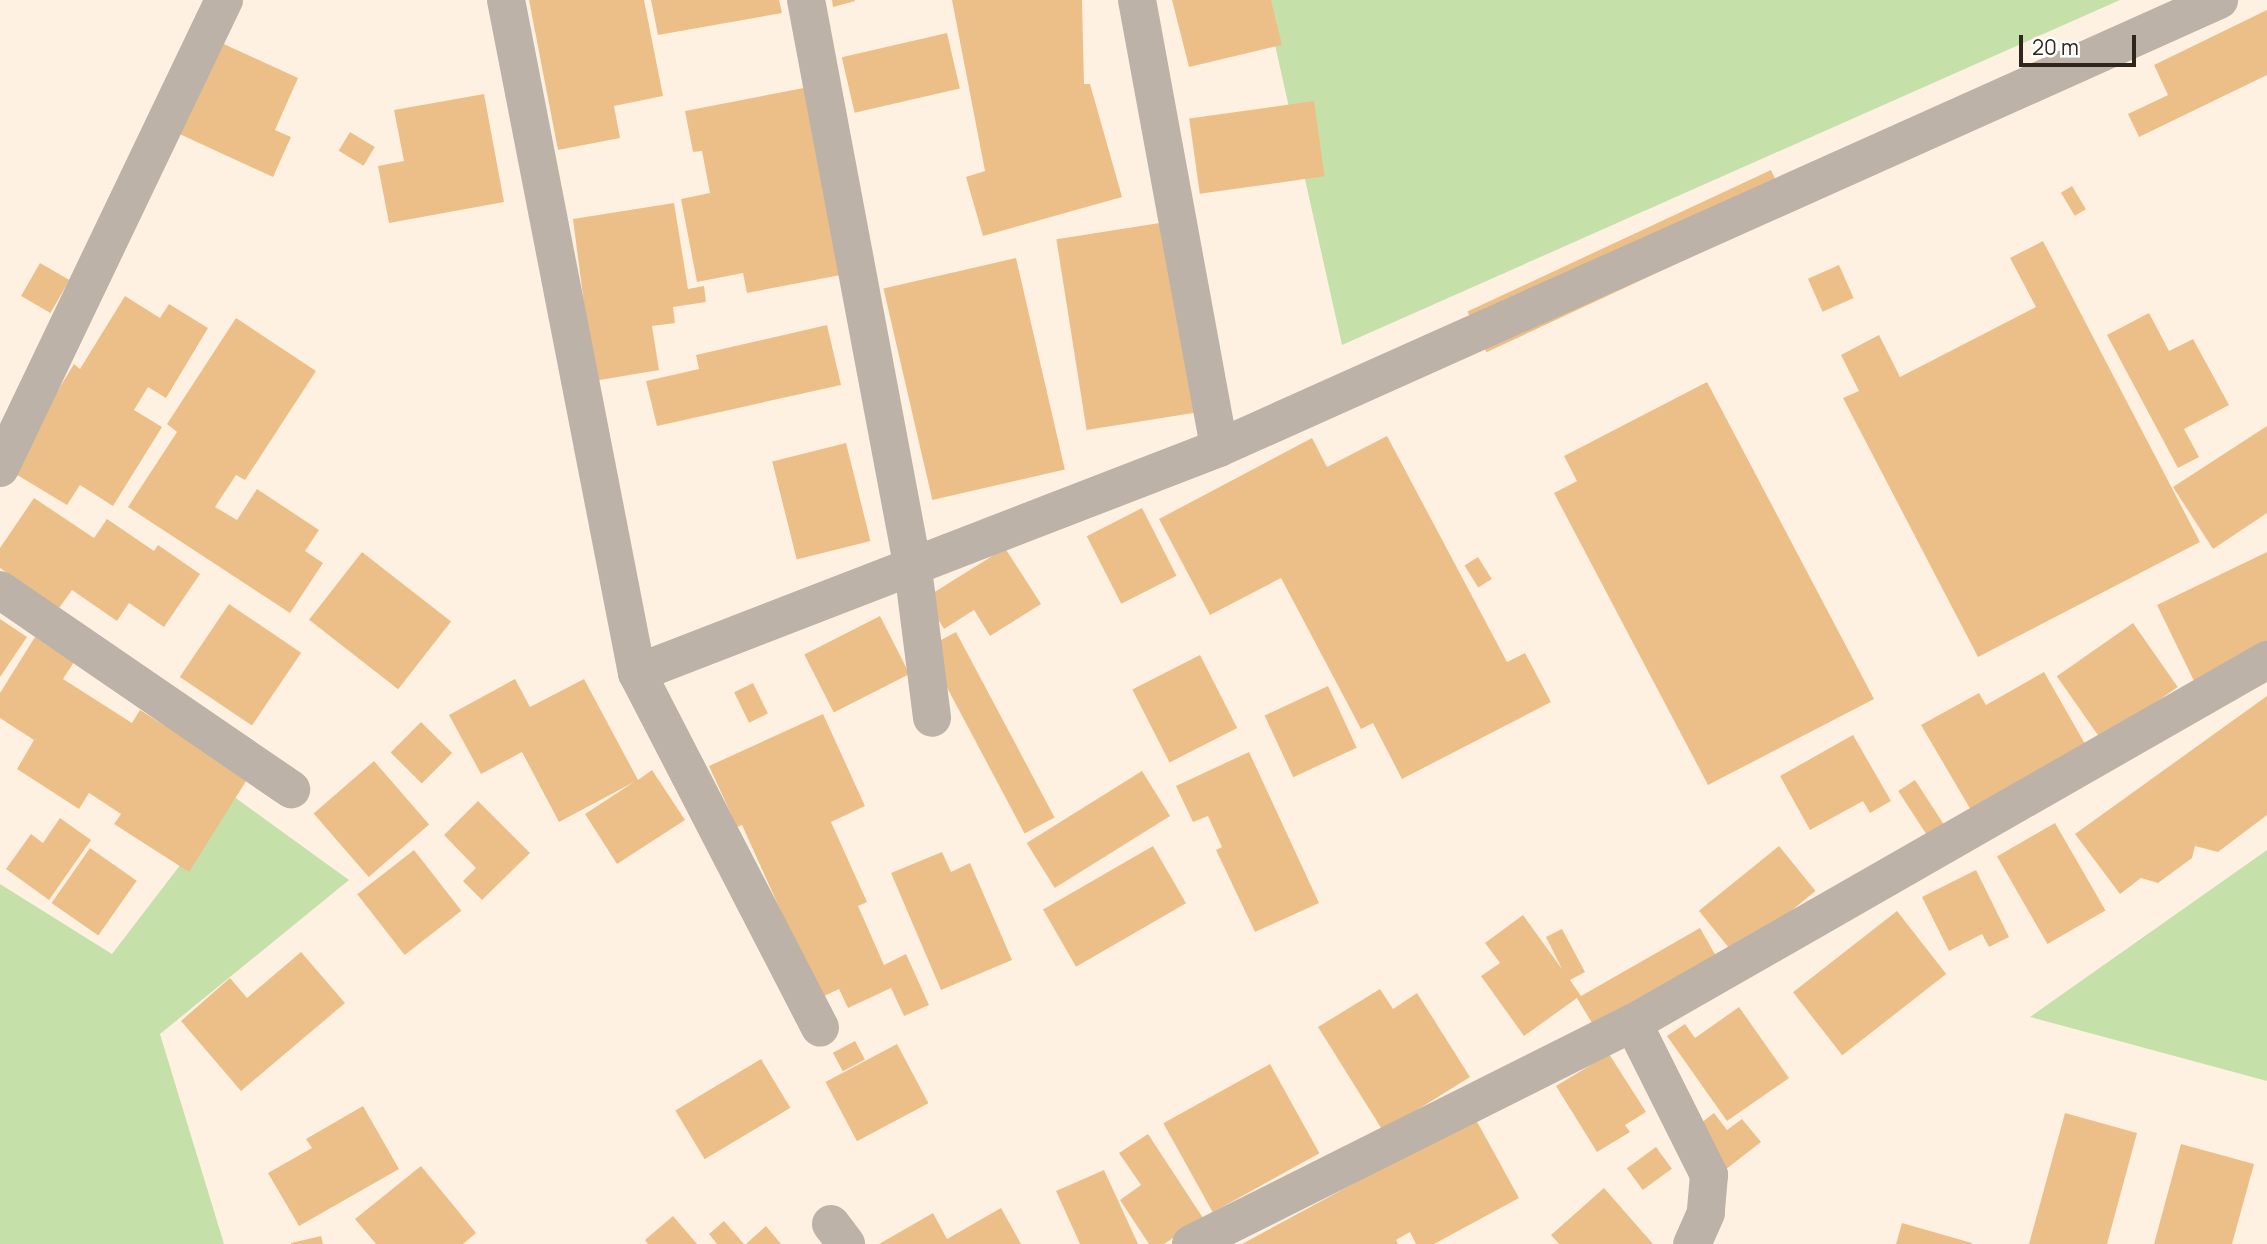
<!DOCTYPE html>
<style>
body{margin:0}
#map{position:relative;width:2267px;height:1244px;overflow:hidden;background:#fff1e2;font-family:Manrope,sans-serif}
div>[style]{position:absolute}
.green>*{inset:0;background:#c6e0aa}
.building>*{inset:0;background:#edbf88;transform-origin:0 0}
.minor>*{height:38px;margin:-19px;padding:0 19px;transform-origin:19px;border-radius:19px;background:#bcb2a8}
span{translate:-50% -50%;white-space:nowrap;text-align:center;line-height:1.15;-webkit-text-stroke:5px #fff;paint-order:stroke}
.scale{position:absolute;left:2019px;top:35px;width:117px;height:32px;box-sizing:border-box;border:4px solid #2f271d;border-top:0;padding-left:9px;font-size:21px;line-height:24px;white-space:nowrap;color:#2f271d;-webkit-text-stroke:5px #fff;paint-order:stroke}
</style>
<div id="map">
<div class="green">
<div style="clip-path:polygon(1265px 0,2120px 0,1342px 345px)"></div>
<div style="clip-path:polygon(233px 796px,349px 880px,160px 1034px,224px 1244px,0 1244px,0 884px,112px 954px)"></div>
<div style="clip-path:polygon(2267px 850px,2267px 1081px,2030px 1017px)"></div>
</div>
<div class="building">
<div style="clip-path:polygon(529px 0,644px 0,663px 96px,614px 106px,620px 138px,558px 150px)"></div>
<div style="clip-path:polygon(651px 0,779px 0,782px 13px,658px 35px)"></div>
<div style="clip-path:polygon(832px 0,855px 0,855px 1px,833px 7px)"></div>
<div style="clip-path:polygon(952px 0,1082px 0,1084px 84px,1090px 84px,1122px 197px,983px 236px,966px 177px,985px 171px)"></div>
<div style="clip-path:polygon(1172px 0,1271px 0,1282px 45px,1189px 67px)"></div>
<div style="clip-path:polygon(2267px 10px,2267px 75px,2139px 137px,2128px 114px,2168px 95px,2154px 65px)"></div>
<div style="left:947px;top:33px;width:57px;height:108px;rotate:77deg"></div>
<div style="clip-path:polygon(215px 40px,298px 78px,275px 130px,291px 137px,273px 177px,173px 131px)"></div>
<div style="clip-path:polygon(809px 87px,846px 274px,747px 293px,743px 273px,697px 282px,681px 199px,710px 193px,702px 151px,693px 152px,685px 111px)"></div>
<div style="clip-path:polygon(484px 94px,504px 202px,389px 223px,378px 166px,404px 161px,394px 110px)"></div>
<div style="left:1314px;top:101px;width:76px;height:126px;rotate:82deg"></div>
<div style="left:350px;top:132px;width:29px;height:22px;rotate:31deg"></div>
<div style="left:1771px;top:170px;width:45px;height:335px;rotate:65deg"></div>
<div style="left:2072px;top:186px;width:27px;height:13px;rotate:59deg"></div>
<div style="clip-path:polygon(674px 203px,688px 289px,704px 286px,706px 302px,673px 307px,675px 323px,652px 326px,659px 370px,594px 381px,573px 219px)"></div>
<div style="left:1166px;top:222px;width:193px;height:111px;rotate:81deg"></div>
<div style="clip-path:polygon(2043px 241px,2200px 542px,1978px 657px,1843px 398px,1859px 391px,1841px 355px,1879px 335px,1900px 377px,2036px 307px,2010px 258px)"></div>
<div style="left:1016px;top:258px;width:217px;height:136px;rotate:77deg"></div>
<div style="left:40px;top:263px;width:34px;height:38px;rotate:30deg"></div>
<div style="left:1839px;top:265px;width:36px;height:34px;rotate:66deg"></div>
<div style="clip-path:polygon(125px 296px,160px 318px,169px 304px,208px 328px,166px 398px,148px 387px,134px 410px,162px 427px,113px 506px,80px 485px,67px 505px,9px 470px,74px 364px,80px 369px)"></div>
<div style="clip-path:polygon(2149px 313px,2169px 351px,2193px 339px,2229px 405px,2184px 429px,2199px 457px,2178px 468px,2107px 335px)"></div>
<div style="clip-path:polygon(236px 318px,316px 371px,245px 480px,236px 475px,215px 507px,237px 520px,257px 489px,319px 530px,305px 551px,323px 563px,290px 613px,128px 507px,177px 432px,167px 424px)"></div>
<div style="clip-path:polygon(827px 325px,841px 385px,657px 426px,646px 381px,699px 369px,696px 355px)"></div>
<div style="clip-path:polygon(1707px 382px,1874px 699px,1708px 785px,1554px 493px,1577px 481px,1564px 456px)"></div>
<div style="clip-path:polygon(2267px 426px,2267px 513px,2213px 549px,2173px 487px)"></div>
<div style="clip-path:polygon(1387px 436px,1507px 662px,1525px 653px,1551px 702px,1402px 779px,1373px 723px,1361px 729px,1281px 578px,1210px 615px,1159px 519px,1312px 438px,1327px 467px)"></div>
<div style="left:846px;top:443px;width:101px;height:76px;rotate:76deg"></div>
<div style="clip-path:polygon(34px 498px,94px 538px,107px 519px,154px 551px,158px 545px,200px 574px,164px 627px,129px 603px,117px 621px,72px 590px,59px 608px,0 568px,0 548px)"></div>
<div style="left:1142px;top:508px;width:76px;height:62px;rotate:63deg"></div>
<div style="clip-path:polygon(1005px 548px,1041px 604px,990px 636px,974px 610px,944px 629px,925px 598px)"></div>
<div style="left:362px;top:552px;width:113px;height:86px;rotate:38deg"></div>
<div style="clip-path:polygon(2267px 552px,2267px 649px,2195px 683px,2157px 605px)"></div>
<div style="left:1478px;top:557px;width:26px;height:16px;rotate:58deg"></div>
<div style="left:229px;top:604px;width:87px;height:88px;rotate:34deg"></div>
<div style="left:880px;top:616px;width:65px;height:85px;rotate:63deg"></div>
<div style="clip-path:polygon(0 619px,27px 637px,0 677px)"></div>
<div style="left:2133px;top:623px;width:78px;height:93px;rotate:55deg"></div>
<div style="left:956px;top:632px;width:210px;height:34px;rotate:62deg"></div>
<div style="clip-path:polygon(35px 637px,74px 662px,63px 679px,132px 723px,140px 710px,248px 778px,189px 872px,114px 824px,121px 814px,89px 793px,79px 809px,17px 769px,34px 740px,0 718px,0 693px)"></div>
<div style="left:1200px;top:655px;width:82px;height:76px;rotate:63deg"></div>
<div style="clip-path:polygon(2044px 672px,2088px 749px,1975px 817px,1921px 725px,1979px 693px,1986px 705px)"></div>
<div style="clip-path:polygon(515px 679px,530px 707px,584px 679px,638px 780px,652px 770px,685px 820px,617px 864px,585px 814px,634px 782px,559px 822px,522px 752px,481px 774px,449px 715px)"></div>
<div style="left:753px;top:683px;width:34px;height:21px;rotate:64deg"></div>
<div style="left:1328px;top:686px;width:68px;height:70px;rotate:65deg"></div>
<div style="clip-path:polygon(2267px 696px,2267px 815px,2218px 852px,2195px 846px,2192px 858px,2158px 883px,2141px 878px,2120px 894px,2075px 834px)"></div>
<div style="clip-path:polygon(823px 714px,865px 806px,831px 822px,867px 902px,858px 906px,884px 965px,906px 954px,929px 1005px,904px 1016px,891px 988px,848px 1008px,839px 989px,820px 998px,742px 825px,737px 827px,709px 766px)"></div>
<div style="left:421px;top:722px;width:44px;height:43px;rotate:45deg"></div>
<div style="clip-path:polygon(1853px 735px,1891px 801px,1870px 813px,1863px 801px,1810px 830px,1780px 776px)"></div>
<div style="clip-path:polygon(1249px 752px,1319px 903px,1255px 932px,1216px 850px,1222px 847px,1208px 816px,1193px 822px,1176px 786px)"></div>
<div style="left:374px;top:761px;width:84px;height:80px;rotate:49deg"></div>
<div style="left:1142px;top:771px;width:53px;height:136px;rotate:58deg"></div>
<div style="left:1915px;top:780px;width:54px;height:20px;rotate:57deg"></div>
<div style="clip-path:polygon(478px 801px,530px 853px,482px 900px,463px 881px,476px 868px,444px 835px)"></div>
<div style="clip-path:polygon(60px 818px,91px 840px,49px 900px,6px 869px,31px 834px,43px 843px)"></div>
<div style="left:2055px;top:823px;width:101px;height:67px;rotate:60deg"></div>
<div style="left:1153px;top:846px;width:66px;height:127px;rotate:60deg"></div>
<div style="left:1779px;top:846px;width:58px;height:103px;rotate:51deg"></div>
<div style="left:90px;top:848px;width:57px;height:67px;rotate:35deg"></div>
<div style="left:414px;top:850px;width:77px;height:72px;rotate:52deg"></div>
<div style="clip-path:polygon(942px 852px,951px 872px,970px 863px,1012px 960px,941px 990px,891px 873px)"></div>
<div style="clip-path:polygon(1976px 870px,2009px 937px,1989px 947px,1982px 934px,1949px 951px,1922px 897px)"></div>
<div style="left:1897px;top:911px;width:80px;height:132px;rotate:52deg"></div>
<div style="clip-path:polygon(1523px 915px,1562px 969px,1546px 937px,1562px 929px,1585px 972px,1570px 980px,1581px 996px,1700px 928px,1720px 963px,1598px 1033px,1577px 998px,1524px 1036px,1481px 976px,1500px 963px,1485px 943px)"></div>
<div style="clip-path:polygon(301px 952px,345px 1003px,241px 1091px,181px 1021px,230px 978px,247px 998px)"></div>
<div style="clip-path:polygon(1380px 989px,1393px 1009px,1417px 993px,1470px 1077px,1383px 1131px,1318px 1027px)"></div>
<div style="clip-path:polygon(1739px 1007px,1789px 1078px,1727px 1121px,1667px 1036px,1685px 1024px,1695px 1038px)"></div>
<div style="left:855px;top:1041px;width:21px;height:25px;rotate:62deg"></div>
<div style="left:897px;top:1044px;width:67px;height:81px;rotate:62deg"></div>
<div style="clip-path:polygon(1609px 1054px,1646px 1112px,1625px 1125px,1630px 1132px,1597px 1152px,1556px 1086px)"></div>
<div style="left:761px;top:1059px;width:57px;height:100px;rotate:59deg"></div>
<div style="left:1270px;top:1064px;width:102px;height:122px;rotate:61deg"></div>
<div style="clip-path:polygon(363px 1106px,399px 1169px,299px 1226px,268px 1173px,312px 1148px,306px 1139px)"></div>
<div style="clip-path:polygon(1714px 1113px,1727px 1130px,1742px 1119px,1761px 1142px,1721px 1173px,1689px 1132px)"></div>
<div style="clip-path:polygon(2065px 1113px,2137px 1133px,2107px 1244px,2029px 1244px)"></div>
<div style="clip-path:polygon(1475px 1118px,1519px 1198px,1434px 1244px,1416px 1244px,1410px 1232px,1396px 1240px,1398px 1244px,1242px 1244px)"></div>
<div style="clip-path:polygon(1148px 1134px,1203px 1218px,1164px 1244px,1149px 1244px,1120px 1200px,1141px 1185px,1119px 1153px)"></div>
<div style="clip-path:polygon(2181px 1144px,2254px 1164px,2232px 1244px,2154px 1244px)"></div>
<div style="left:1656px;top:1147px;width:27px;height:36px;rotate:54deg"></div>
<div style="clip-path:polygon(421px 1166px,476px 1233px,463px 1244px,376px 1244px,355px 1219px)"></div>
<div style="clip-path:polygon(1104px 1170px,1138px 1244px,1080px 1244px,1056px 1191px)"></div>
<div style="clip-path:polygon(1604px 1188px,1653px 1244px,1559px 1244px,1551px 1235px)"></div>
<div style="clip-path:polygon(1001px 1208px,1021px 1244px,879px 1244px,933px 1213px,947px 1239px)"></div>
<div style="clip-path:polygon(673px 1216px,697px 1244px,648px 1244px,645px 1240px)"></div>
<div style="clip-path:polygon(724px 1221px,744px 1244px,717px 1244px,709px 1234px)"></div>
<div style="clip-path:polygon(1902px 1223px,1972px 1243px,1972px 1244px,1896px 1244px)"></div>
<div style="clip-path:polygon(766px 1226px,781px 1244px,746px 1244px)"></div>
<div style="clip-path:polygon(321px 1236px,323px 1244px,291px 1244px,291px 1243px)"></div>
</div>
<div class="minor">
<div style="left:506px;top:0;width:686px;rotate:78.99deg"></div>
<div style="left:637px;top:673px;width:399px;rotate:62.7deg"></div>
<div style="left:806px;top:0;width:579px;rotate:79.35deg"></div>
<div style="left:913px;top:569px;width:150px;rotate:82.7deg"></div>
<div style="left:1137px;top:0;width:455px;rotate:79.6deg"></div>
<div style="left:0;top:468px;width:519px;rotate:-64.42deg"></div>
<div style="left:0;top:590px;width:353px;rotate:34.4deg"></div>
<div style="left:637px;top:673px;width:624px;rotate:-21.14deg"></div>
<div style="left:1219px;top:448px;width:1096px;rotate:-24.13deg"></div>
<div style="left:1633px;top:1023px;width:170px;rotate:63.4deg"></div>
<div style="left:1709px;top:1175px;width:38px;rotate:95deg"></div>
<div style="left:1706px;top:1213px;width:34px;rotate:114deg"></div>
<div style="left:831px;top:1224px;width:25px;rotate:53deg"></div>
<div style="left:1191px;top:1244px;width:494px;rotate:-26.6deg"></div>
<div style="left:1633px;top:1023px;width:731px;rotate:-29.79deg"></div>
</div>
<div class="scale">20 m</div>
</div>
